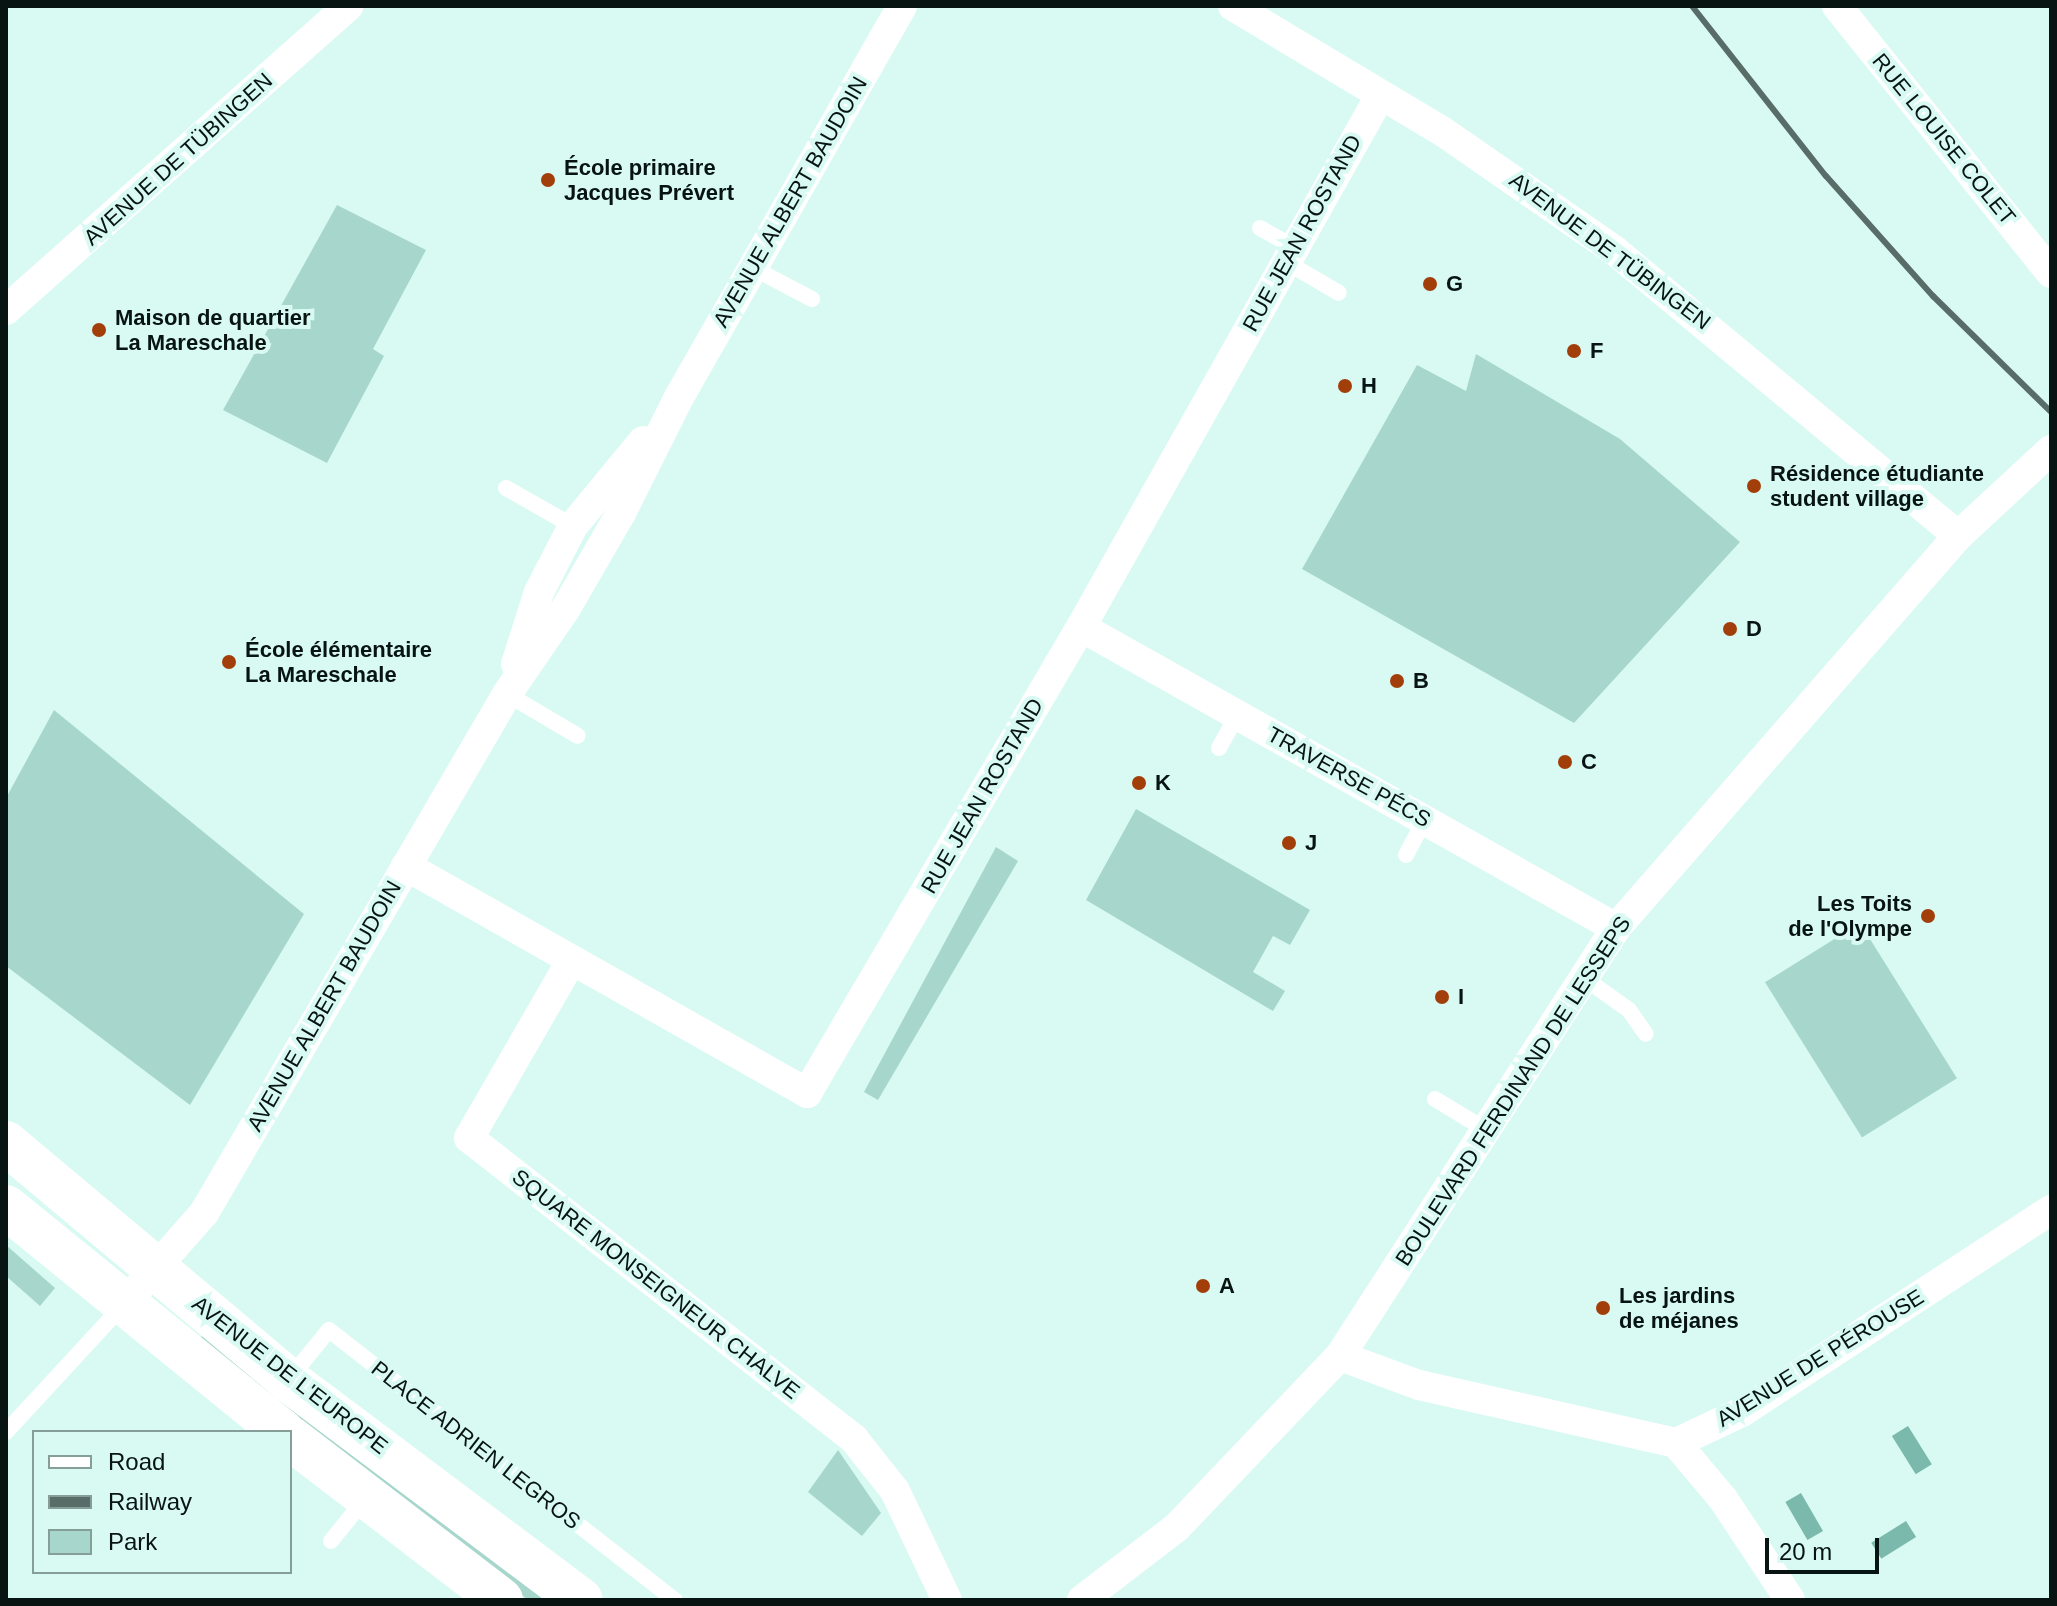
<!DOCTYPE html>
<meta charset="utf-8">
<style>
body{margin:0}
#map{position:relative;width:2057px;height:1606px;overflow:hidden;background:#d8faf2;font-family:Arial,sans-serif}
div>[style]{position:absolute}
.green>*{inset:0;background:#a7d7cc;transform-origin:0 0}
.water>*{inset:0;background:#7bb9ac;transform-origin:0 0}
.lane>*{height:16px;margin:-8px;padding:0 8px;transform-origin:8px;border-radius:8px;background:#fff}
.street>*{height:30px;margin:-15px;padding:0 15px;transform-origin:15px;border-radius:15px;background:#fff}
.secondary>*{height:44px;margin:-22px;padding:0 22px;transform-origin:22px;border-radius:22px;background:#fff}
.rail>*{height:6px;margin:-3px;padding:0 3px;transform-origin:3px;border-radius:3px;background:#596d68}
.dots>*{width:22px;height:22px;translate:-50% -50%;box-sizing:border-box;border:4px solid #d8faf2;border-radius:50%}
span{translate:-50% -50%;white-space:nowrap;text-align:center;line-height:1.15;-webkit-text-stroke:8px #d8faf2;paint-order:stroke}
.street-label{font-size:22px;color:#081411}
.poi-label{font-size:22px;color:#081411;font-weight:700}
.left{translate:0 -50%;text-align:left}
.right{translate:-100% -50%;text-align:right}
.frame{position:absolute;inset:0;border:8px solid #081411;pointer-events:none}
.legend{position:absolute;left:32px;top:1430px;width:260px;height:144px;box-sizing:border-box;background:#d8faf2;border:2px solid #859e98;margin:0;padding:10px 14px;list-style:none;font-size:24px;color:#081411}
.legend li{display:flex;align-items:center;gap:16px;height:40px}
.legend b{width:40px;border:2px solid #859e98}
.scale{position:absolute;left:1765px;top:1538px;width:114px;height:36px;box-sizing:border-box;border:4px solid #081411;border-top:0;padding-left:10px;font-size:24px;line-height:28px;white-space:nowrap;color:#081411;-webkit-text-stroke:6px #d8faf2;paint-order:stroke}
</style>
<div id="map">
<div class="green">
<div style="clip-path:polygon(337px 205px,426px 250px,373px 349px,384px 356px,327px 463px,223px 410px)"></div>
<div style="clip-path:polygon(1476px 354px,1620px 439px,1740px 542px,1574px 723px,1302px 569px,1417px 365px,1466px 391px)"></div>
<div style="clip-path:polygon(54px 710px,304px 914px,190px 1105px,6px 966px,6px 798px)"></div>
<div style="clip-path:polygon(1136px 809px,1310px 910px,1290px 945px,1273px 936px,1253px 972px,1285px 991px,1273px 1011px,1086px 900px)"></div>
<div style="clip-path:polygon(996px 847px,1018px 861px,878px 1100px,864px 1092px)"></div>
<div style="left:1860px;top:923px;width:183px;height:112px;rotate:58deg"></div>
<div style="clip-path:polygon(6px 1245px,55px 1288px,40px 1306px,6px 1276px)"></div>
<div style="clip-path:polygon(204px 1334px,548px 1600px,528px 1600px,199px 1339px)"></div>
<div style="clip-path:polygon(838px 1450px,881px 1513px,862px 1536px,808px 1492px)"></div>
</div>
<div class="water">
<div style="left:1908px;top:1426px;width:45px;height:19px;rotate:58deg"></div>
<div style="left:1801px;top:1493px;width:44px;height:18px;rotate:60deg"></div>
<div style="left:1906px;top:1521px;width:19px;height:41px;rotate:58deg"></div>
</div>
<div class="lane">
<div style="left:1260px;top:228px;width:39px;rotate:29deg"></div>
<div style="left:1286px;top:262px;width:61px;rotate:30.3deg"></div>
<div style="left:751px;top:267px;width:69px;rotate:27.7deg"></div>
<div style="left:506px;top:488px;width:77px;rotate:29.6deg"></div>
<div style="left:507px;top:694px;width:82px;rotate:30.6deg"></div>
<div style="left:1219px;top:748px;width:38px;rotate:-61deg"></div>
<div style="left:1406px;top:855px;width:40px;rotate:-62deg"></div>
<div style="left:1584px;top:978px;width:55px;rotate:35.4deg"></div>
<div style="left:1629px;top:1010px;width:29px;rotate:55deg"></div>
<div style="left:1435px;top:1099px;width:60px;rotate:31.3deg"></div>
<div style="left:289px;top:1379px;width:63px;rotate:-50.8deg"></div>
<div style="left:329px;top:1330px;width:439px;rotate:38deg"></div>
<div style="left:6px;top:1432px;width:173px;rotate:-47.3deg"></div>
<div style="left:331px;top:1541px;width:54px;rotate:-51deg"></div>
</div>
<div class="street">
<div style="left:1233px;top:6px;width:244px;rotate:30.9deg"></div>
<div style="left:1442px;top:131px;width:211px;rotate:34.7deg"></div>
<div style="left:1615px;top:251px;width:446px;rotate:39.7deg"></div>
<div style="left:1837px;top:6px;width:342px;rotate:51.3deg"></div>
<div style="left:6px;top:310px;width:458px;rotate:-41.6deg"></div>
<div style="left:1081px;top:627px;width:614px;rotate:29.36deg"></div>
<div style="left:516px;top:664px;width:76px;rotate:-72.3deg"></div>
<div style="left:539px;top:592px;width:74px;rotate:-62.7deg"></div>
<div style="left:573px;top:526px;width:110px;rotate:-50.5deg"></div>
<div style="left:406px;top:866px;width:461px;rotate:29.5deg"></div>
<div style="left:807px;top:1093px;width:541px;rotate:-59.55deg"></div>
<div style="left:1081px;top:627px;width:609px;rotate:-60.62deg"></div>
<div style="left:570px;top:963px;width:202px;rotate:120deg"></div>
<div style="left:469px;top:1138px;width:489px;rotate:38deg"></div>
<div style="left:854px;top:1439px;width:66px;rotate:51.7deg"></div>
<div style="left:895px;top:1491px;width:121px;rotate:64.5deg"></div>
<div style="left:124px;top:1304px;width:121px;rotate:-48.7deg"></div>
<div style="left:204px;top:1213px;width:601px;rotate:-59.72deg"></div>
<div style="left:507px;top:694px;width:104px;rotate:-55.5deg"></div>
<div style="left:566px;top:608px;width:110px;rotate:-59.9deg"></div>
<div style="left:621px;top:513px;width:127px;rotate:-63.4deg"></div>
<div style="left:678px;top:399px;width:452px;rotate:-60.3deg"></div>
<div style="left:1340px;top:1356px;width:84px;rotate:20.2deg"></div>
<div style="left:1419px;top:1385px;width:263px;rotate:12.7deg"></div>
<div style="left:1676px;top:1443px;width:73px;rotate:-25.2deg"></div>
<div style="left:1742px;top:1412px;width:369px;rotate:-33.2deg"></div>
<div style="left:1676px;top:1443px;width:73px;rotate:50deg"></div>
<div style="left:1723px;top:1499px;width:121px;rotate:56.4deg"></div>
<div style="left:1082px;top:1600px;width:118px;rotate:-37.5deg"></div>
<div style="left:1176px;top:1528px;width:238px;rotate:-46.4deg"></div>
<div style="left:1340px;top:1356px;width:509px;rotate:-57.18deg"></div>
<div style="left:1616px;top:928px;width:520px;rotate:-48.9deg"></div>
<div style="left:1958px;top:536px;width:127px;rotate:-42.8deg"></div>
</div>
<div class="secondary">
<div style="left:6px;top:1143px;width:368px;rotate:40deg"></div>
<div style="left:288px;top:1380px;width:366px;rotate:36.9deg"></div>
<div style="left:6px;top:1207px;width:357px;rotate:39.1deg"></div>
<div style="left:290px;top:1438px;width:266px;rotate:37.5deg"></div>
</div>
<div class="rail">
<div style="left:1692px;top:6px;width:216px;rotate:51.8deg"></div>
<div style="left:1826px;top:176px;width:161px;rotate:48.3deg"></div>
<div style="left:1933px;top:296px;width:165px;rotate:44.5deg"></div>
</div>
<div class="dots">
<div style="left:548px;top:180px;background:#a23e09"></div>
<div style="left:1430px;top:284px;background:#a23e09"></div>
<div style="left:99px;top:330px;background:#a23e09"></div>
<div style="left:1574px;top:351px;background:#a23e09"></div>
<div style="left:1345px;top:386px;background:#a23e09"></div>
<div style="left:1754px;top:486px;background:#a23e09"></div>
<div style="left:1730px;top:629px;background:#a23e09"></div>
<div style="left:229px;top:662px;background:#a23e09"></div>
<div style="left:1397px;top:681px;background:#a23e09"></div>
<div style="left:1565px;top:762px;background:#a23e09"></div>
<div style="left:1139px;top:783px;background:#a23e09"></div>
<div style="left:1289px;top:843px;background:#a23e09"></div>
<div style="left:1928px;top:916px;background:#a23e09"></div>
<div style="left:1442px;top:997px;background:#a23e09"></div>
<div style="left:1203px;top:1286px;background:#a23e09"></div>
<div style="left:1603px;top:1308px;background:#a23e09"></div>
</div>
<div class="street-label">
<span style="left:1944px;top:139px;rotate:51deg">RUE LOUISE COLET</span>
<span style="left:178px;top:159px;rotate:-42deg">AVENUE DE TÜBINGEN</span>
<span style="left:790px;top:202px;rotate:-60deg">AVENUE ALBERT BAUDOIN</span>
<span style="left:1302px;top:233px;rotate:-61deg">RUE JEAN ROSTAND</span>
<span style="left:1610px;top:251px;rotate:37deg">AVENUE DE TÜBINGEN</span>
<span style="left:1349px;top:777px;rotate:29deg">TRAVERSE PÉCS</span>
<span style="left:982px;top:796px;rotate:-60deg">RUE JEAN ROSTAND</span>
<span style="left:324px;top:1006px;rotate:-60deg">AVENUE ALBERT BAUDOIN</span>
<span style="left:1513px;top:1091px;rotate:-57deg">BOULEVARD FERDINAND DE LESSEPS</span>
<span style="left:656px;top:1284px;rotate:38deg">SQUARE MONSEIGNEUR CHALVE</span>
<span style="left:1820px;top:1358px;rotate:-32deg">AVENUE DE PÉROUSE</span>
<span style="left:290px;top:1375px;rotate:38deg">AVENUE DE L'EUROPE</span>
<span style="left:476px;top:1445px;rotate:38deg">PLACE ADRIEN LEGROS</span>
</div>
<div class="poi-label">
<span class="left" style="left:564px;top:180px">École primaire<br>Jacques Prévert</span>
<span class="left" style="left:1446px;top:284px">G</span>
<span class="left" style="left:115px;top:330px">Maison de quartier<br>La Mareschale</span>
<span class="left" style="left:1590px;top:351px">F</span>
<span class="left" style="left:1361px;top:386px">H</span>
<span class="left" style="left:1770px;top:486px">Résidence étudiante<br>student village</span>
<span class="left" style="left:1746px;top:629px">D</span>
<span class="left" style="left:245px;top:662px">École élémentaire<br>La Mareschale</span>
<span class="left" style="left:1413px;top:681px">B</span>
<span class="left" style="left:1581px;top:762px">C</span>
<span class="left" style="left:1155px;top:783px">K</span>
<span class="left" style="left:1305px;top:843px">J</span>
<span class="right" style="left:1912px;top:916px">Les Toits<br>de l'Olympe</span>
<span class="left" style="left:1458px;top:997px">I</span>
<span class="left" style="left:1219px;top:1286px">A</span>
<span class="left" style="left:1619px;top:1308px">Les jardins<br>de méjanes</span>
</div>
<div class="frame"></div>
<ul class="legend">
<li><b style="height:10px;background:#fff"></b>Road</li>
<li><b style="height:10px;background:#596d68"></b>Railway</li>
<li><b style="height:22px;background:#a7d7cc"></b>Park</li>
</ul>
<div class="scale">20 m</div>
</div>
